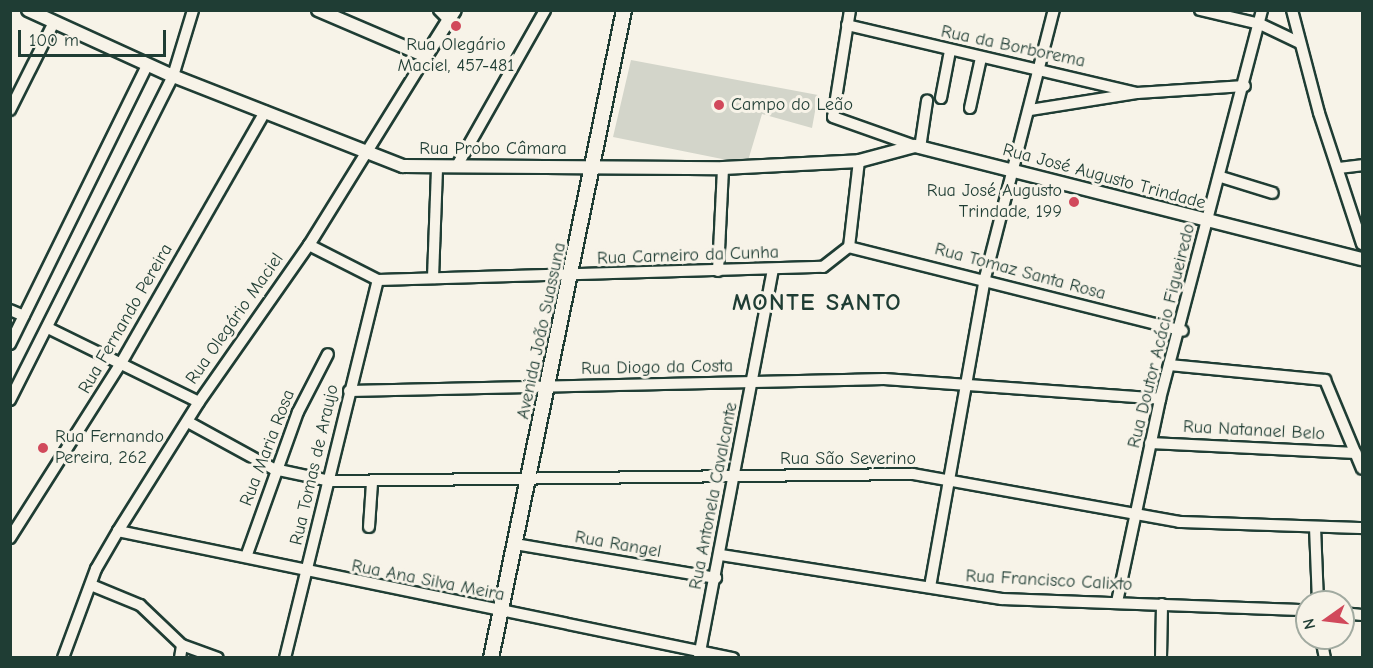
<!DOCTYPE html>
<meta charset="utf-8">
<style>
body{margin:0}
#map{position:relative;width:1373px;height:668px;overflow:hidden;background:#f7f3e8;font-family:"Comic Neue",sans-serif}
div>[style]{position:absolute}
.green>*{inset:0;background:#d3d5ca}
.roads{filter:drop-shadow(2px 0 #1f3d34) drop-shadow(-2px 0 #1f3d34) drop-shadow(0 2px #1f3d34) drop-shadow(0 -2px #1f3d34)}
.minor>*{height:10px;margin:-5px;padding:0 5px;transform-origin:5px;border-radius:5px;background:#f7f3e8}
.tertiary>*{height:12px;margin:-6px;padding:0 6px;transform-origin:6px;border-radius:6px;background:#f7f3e8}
.secondary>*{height:14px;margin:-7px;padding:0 7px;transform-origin:7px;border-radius:7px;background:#f7f3e8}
.dots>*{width:16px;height:16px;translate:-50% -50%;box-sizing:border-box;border:3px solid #f7f3e8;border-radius:50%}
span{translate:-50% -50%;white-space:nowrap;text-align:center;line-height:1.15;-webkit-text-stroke:6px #f7f3e8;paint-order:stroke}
.poi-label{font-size:18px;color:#1f3d34}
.left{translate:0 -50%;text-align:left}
.right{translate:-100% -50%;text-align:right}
.street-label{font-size:18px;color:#1f3d34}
.district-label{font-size:24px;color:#1f3d34;font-weight:700;letter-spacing:1.5px}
.frame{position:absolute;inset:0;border:12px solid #1f3d34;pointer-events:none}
.north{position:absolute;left:1295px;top:590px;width:60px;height:60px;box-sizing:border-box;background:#f7f3e8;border:2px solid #a1aaa0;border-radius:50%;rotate:256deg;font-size:16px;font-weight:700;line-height:24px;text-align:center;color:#1f3d34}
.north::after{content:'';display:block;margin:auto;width:21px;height:27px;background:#d1495b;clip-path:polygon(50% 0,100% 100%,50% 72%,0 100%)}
.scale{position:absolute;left:18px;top:30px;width:148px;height:27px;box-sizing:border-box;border:3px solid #1f3d34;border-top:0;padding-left:8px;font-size:18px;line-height:21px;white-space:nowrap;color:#1f3d34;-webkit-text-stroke:4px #f7f3e8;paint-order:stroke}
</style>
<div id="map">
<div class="green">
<div style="clip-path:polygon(631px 60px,818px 95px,812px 128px,762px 114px,747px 164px,613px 137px)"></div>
</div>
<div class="roads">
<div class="minor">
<div style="left:439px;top:10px;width:14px;rotate:45deg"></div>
<div style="left:850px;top:10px;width:108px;rotate:99deg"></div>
<div style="left:833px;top:117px;width:87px;rotate:19.5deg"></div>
<div style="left:1200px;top:10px;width:62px;rotate:13.1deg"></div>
<div style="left:1260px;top:24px;width:44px;rotate:25.4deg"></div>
<div style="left:1292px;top:10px;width:106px;rotate:75.3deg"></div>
<div style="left:1319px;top:113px;width:138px;rotate:71.8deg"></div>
<div style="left:847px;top:25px;width:298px;rotate:13.2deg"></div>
<div style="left:941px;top:98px;width:48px;rotate:-79.2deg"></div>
<div style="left:970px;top:108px;width:51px;rotate:-77.6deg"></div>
<div style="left:10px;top:110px;width:98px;rotate:-63.4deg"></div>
<div style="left:1030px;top:110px;width:108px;rotate:-9deg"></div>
<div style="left:1137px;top:93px;width:108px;rotate:-3.7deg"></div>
<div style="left:920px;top:148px;width:48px;rotate:-81.5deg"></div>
<div style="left:458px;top:164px;width:177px;rotate:-60.5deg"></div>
<div style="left:1339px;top:168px;width:23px;rotate:-7deg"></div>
<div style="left:1221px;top:177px;width:54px;rotate:17.1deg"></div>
<div style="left:309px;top:245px;width:77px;rotate:26.9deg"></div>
<div style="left:378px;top:280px;width:445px;rotate:-1.7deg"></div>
<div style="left:823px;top:267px;width:33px;rotate:-38deg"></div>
<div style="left:849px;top:247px;width:87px;rotate:-83.4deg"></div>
<div style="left:849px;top:247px;width:344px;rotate:14.1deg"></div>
<div style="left:718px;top:271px;width:103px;rotate:-87.2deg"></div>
<div style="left:433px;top:278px;width:110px;rotate:-87.9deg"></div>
<div style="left:10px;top:310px;width:15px;rotate:23deg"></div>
<div style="left:48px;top:328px;width:168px;rotate:26.1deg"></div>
<div style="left:10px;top:344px;width:311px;rotate:-63.8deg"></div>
<div style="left:1169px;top:365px;width:157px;rotate:5.5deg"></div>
<div style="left:1325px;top:380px;width:96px;rotate:67.4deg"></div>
<div style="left:349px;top:391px;width:535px;rotate:-1.28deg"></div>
<div style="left:884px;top:379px;width:277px;rotate:4.1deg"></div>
<div style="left:10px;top:400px;width:363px;rotate:-63.3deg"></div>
<div style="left:173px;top:76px;width:69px;rotate:-73.1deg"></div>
<div style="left:188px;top:422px;width:98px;rotate:28.7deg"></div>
<div style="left:274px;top:469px;width:57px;rotate:12.1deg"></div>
<div style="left:330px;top:481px;width:583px;rotate:-0.69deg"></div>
<div style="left:913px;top:474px;width:270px;rotate:10.2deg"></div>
<div style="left:1179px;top:522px;width:183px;rotate:1.9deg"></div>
<div style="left:1150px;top:443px;width:206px;rotate:2.8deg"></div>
<div style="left:369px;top:527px;width:44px;rotate:-86.1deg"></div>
<div style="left:1315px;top:527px;width:75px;rotate:87.7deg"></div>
<div style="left:118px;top:531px;width:628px;rotate:11.67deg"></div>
<div style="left:10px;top:538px;width:205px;rotate:-57.6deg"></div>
<div style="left:120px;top:365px;width:292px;rotate:-60.2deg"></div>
<div style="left:515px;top:544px;width:204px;rotate:9.6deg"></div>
<div style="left:721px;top:555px;width:284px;rotate:8.9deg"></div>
<div style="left:1002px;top:599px;width:305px;rotate:2.1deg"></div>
<div style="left:246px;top:557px;width:154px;rotate:-70.3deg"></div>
<div style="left:298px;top:412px;width:65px;rotate:-62.7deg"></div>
<div style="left:91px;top:585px;width:53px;rotate:22.2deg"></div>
<div style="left:140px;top:605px;width:58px;rotate:43.6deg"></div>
<div style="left:182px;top:645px;width:38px;rotate:20deg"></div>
<div style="left:930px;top:587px;width:314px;rotate:-79.9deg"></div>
<div style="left:985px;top:278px;width:277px;rotate:-75.6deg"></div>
<div style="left:1117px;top:602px;width:208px;rotate:-78deg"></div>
<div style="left:1160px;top:399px;width:402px;rotate:-75.3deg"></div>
<div style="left:1343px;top:613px;width:19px;rotate:6deg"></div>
<div style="left:1321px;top:638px;width:20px;rotate:79deg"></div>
<div style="left:699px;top:657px;width:394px;rotate:-79.2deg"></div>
<div style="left:63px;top:658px;width:95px;rotate:-69.7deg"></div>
<div style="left:96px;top:569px;width:44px;rotate:-59.9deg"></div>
<div style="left:118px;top:531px;width:152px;rotate:-57.9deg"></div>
<div style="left:199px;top:402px;width:192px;rotate:-55deg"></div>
<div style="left:309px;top:245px;width:222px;rotate:-58.2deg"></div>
<div style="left:180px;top:658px;width:13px;rotate:-81deg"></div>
<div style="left:285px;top:658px;width:389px;rotate:-76.2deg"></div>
<div style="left:1161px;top:658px;width:54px;rotate:-88.9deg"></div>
</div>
<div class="tertiary">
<div style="left:28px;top:10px;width:159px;rotate:24.5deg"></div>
<div style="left:173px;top:76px;width:247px;rotate:21.4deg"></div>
<div style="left:403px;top:166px;width:320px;rotate:0.4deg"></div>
<div style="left:723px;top:168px;width:136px;rotate:-2.9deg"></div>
<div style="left:859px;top:161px;width:58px;rotate:-15deg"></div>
<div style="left:915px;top:146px;width:461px;rotate:14.2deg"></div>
<div style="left:318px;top:10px;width:117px;rotate:23.1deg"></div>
<div style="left:426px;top:56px;width:54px;rotate:-57.8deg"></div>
</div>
<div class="secondary">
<div style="left:491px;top:658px;width:662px;rotate:-78.4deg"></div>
</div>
</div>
<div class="dots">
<div style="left:456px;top:26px;background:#d1495b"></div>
<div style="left:719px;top:105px;background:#d1495b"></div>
<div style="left:1074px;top:202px;background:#d1495b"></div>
<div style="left:43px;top:448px;background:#d1495b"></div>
</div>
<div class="poi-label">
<span style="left:456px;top:56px">Rua Olegário<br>Maciel, 457-481</span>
<span class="left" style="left:731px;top:105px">Campo do Leão</span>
<span class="right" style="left:1062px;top:202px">Rua José Augusto<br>Trindade, 199</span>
<span class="left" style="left:55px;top:448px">Rua Fernando<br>Pereira, 262</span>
</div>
<div class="street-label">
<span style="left:1013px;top:47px;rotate:12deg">Rua da Borborema</span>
<span style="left:493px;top:149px">Rua Probo Câmara</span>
<span style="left:1104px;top:177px;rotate:15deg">Rua José Augusto Trindade</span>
<span style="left:688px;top:256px;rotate:-2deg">Rua Carneiro da Cunha</span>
<span style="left:1020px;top:272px;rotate:15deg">Rua Tomaz Santa Rosa</span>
<span style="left:126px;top:319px;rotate:-60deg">Rua Fernando Pereira</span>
<span style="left:235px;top:319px;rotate:-55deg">Rua Olegário Maciel</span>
<span style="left:542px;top:331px;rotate:-78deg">Avenida João Suassuna</span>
<span style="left:1162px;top:336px;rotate:-76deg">Rua Doutor Acácio Figueiredo</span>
<span style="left:657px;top:368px;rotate:-1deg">Rua Diogo da Costa</span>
<span style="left:1254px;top:431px;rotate:3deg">Rua Natanael Belo</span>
<span style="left:268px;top:448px;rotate:-69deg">Rua Maria Rosa</span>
<span style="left:848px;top:459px">Rua São Severino</span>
<span style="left:315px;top:465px;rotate:-77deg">Rua Tomas de Araujo</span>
<span style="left:714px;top:496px;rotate:-79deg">Rua Antonela Cavalcante</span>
<span style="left:618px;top:545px;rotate:10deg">Rua Rangel</span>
<span style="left:428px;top:581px;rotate:11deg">Rua Ana Silva Meira</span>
<span style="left:1049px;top:581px;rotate:3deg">Rua Francisco Calixto</span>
</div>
<div class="district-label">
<span style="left:817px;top:303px">MONTE SANTO</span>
</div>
<div class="frame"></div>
<div class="north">N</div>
<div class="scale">100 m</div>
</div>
